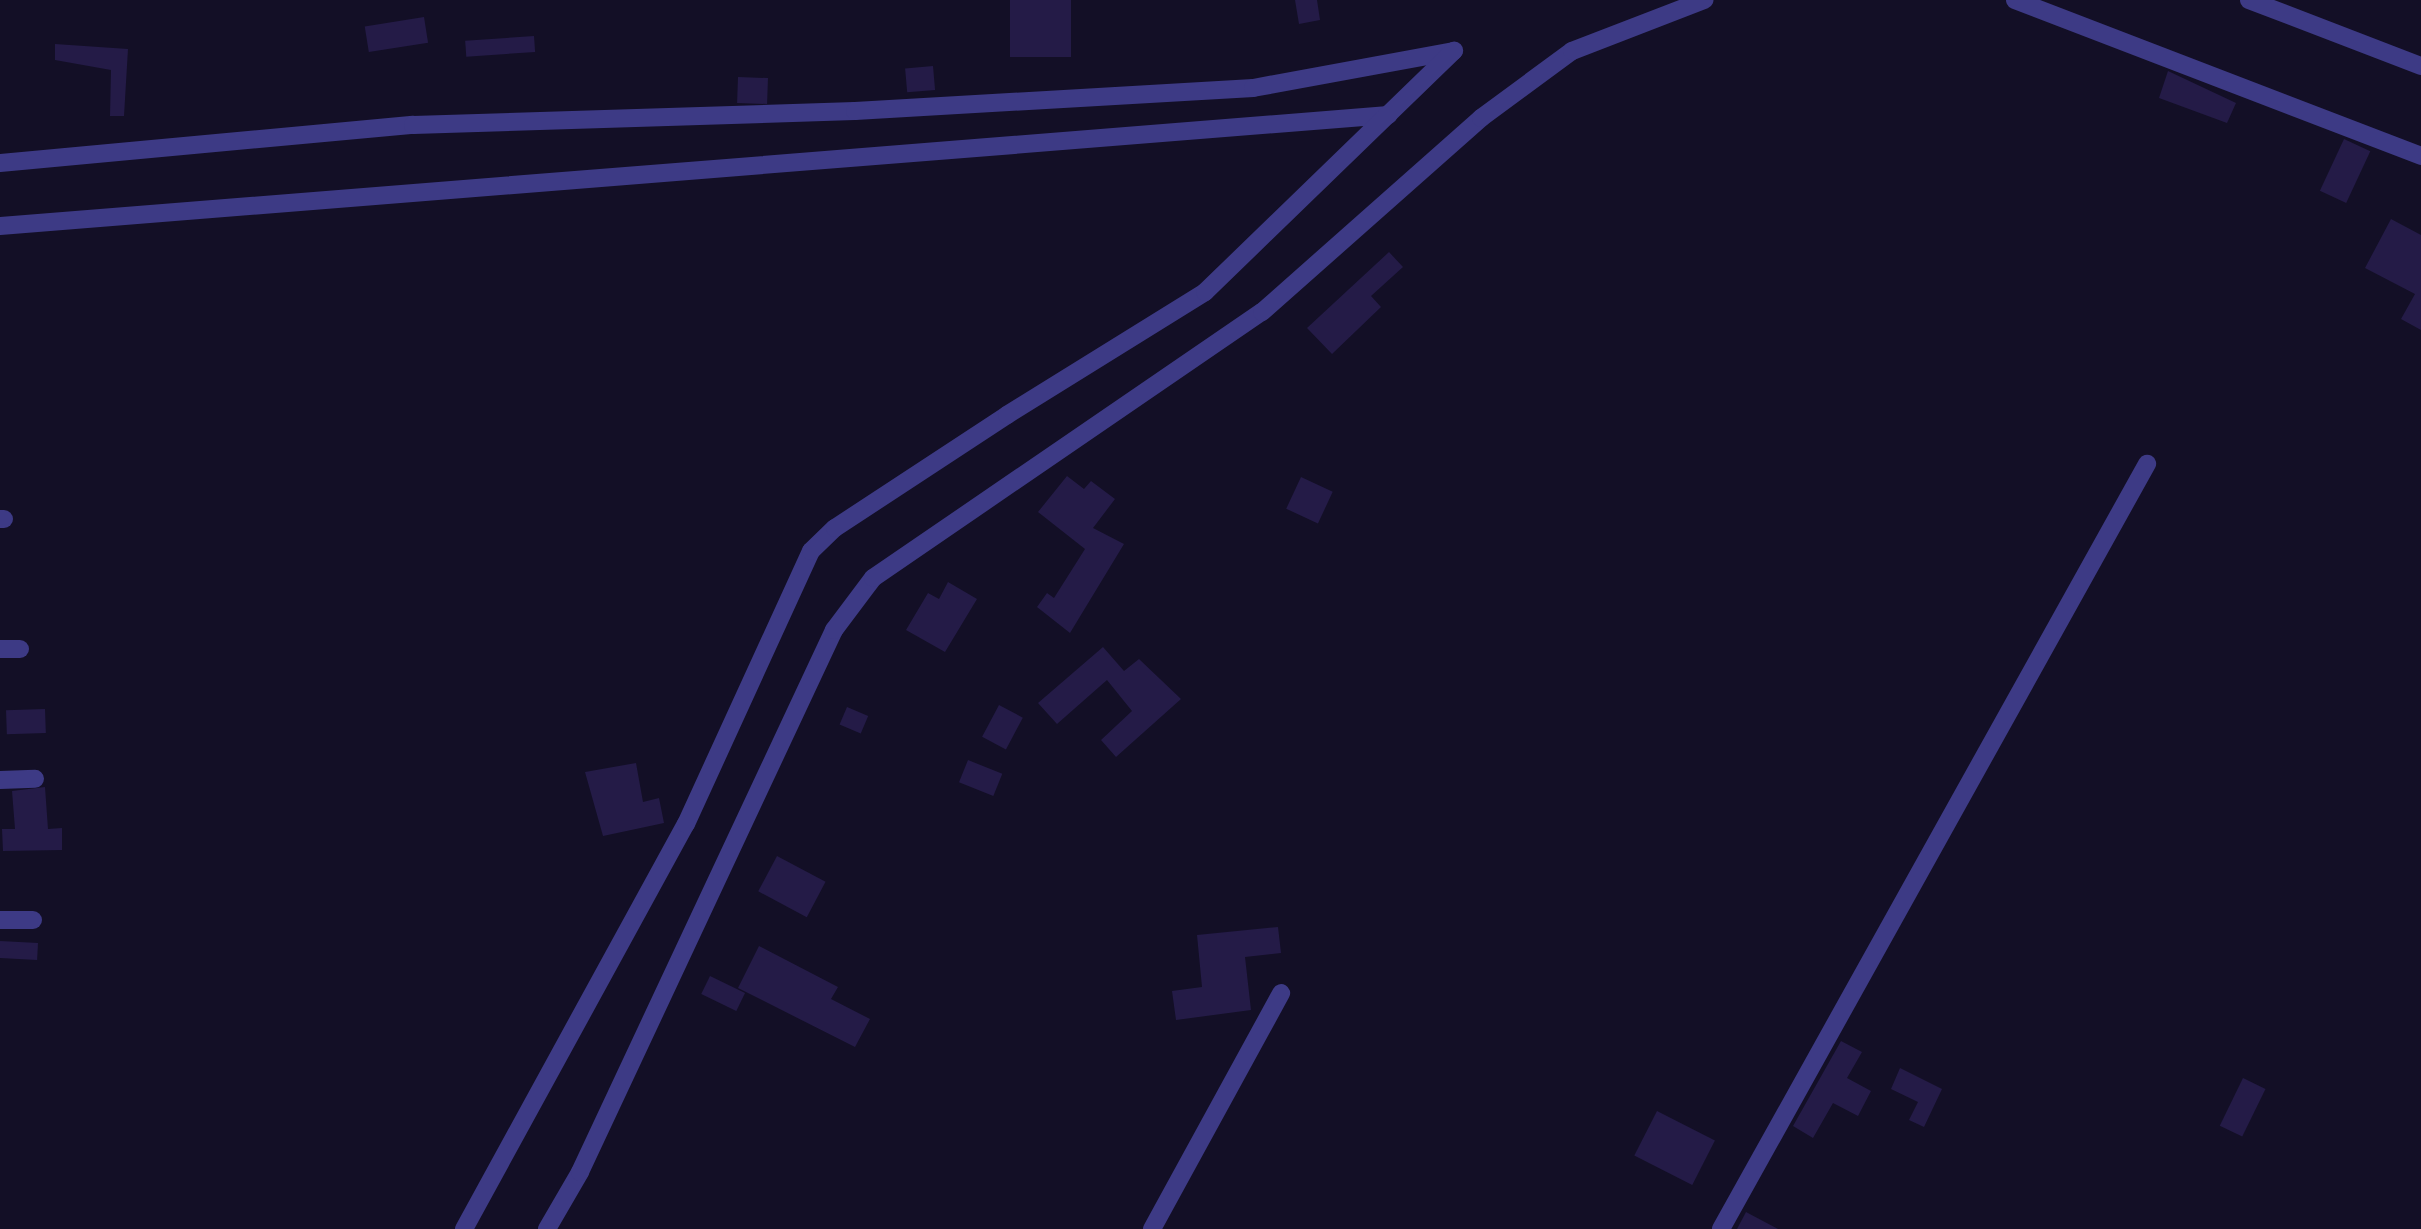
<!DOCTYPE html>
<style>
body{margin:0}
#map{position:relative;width:2421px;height:1229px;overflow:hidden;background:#130f26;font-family:Signika,sans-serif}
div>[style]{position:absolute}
.building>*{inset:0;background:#241b47;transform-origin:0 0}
.minor>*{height:18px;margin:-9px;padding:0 9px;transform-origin:9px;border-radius:9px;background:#3d3a85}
span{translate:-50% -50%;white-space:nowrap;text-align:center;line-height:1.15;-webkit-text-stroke:6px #130f26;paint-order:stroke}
</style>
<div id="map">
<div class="building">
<div style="left:1010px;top:0;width:61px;height:57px"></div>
<div style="clip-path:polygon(1295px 0,1317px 0,1320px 20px,1299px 24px)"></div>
<div style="left:424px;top:17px;width:26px;height:60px;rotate:81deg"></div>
<div style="left:534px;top:36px;width:16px;height:69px;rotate:86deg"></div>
<div style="clip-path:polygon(55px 44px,128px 49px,124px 116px,110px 116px,111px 70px,55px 60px)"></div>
<div style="left:933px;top:66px;width:24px;height:28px;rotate:85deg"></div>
<div style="clip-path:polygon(2168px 71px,2236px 103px,2227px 123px,2159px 98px)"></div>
<div style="left:738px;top:77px;width:30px;height:26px;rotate:2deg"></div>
<div style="left:2344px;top:139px;width:29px;height:57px;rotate:25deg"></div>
<div style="clip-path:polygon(2391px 219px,2421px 235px,2421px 330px,2401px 319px,2415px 294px,2365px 268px)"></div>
<div style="clip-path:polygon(1389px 252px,1403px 267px,1371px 296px,1381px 307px,1332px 354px,1307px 328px)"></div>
<div style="clip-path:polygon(1067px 476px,1084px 489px,1091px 481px,1115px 499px,1093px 528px,1124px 544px,1070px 633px,1037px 607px,1047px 593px,1054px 598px,1085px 549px,1038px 512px)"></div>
<div style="left:1301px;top:477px;width:35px;height:35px;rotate:25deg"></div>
<div style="clip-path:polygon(948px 582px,977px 599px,945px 652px,906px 630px,928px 593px,939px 599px)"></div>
<div style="clip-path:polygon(1103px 647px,1124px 671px,1139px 659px,1181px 699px,1116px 757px,1101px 740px,1132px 711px,1107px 680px,1057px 724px,1038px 703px)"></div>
<div style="left:999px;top:705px;width:27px;height:36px;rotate:28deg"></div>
<div style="left:847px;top:707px;width:23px;height:19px;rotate:23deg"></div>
<div style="left:45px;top:709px;width:24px;height:39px;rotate:88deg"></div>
<div style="left:968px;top:760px;width:37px;height:24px;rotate:22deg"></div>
<div style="clip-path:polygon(636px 763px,643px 802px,659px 798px,664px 823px,603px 836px,585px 772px)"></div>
<div style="clip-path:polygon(45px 787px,48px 829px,62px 828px,62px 850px,3px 851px,2px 829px,15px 829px,12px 791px)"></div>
<div style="left:777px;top:856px;width:55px;height:40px;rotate:28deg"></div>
<div style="clip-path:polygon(1278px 927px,1281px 953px,1245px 957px,1251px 1010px,1176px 1020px,1172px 991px,1202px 987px,1197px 935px)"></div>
<div style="left:38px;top:943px;width:17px;height:38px;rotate:93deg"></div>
<div style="clip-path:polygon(759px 946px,838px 987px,831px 999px,870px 1019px,855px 1047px,738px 988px)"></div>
<div style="left:710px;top:976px;width:39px;height:20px;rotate:26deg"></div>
<div style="clip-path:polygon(1841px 1041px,1862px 1052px,1847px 1078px,1871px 1091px,1858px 1116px,1833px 1103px,1813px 1138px,1793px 1126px)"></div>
<div style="clip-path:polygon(1900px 1068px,1942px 1089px,1924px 1127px,1909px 1120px,1918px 1102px,1891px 1089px)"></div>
<div style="left:2243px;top:1078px;width:25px;height:53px;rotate:26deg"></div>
<div style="left:1657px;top:1111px;width:65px;height:50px;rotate:27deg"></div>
<div style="clip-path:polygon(1746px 1212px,1778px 1229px,1737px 1229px)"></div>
</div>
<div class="minor">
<div style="left:2015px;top:0;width:435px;rotate:21deg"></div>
<div style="left:2249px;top:0;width:184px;rotate:21deg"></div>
<div style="left:0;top:163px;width:415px;rotate:-5.3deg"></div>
<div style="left:413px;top:125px;width:442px;rotate:-1.8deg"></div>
<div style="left:855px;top:111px;width:399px;rotate:-3.3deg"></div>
<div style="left:1253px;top:88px;width:204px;rotate:-10.4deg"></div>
<div style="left:0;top:226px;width:1393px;rotate:-4.57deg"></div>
<div style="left:0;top:519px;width:4px"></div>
<div style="left:0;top:649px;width:20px"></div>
<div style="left:0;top:780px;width:35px;rotate:-2deg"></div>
<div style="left:0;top:920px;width:33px"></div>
<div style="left:464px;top:1229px;width:462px;rotate:-61.3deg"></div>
<div style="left:686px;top:824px;width:300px;rotate:-65.4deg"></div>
<div style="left:811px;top:551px;width:33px;rotate:-44deg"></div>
<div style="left:835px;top:528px;width:206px;rotate:-33.3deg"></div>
<div style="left:1007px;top:415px;width:233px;rotate:-31.8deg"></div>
<div style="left:1205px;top:292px;width:347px;rotate:-44.1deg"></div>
<div style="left:547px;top:1229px;width:66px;rotate:-59.9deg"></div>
<div style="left:580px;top:1172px;width:599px;rotate:-64.89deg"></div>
<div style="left:834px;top:630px;width:65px;rotate:-53.1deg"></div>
<div style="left:873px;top:578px;width:471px;rotate:-34.4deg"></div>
<div style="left:1262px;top:312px;width:293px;rotate:-41.5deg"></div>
<div style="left:1481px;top:118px;width:113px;rotate:-36.4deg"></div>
<div style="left:1572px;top:51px;width:142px;rotate:-21.1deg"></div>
<div style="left:1152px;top:1229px;width:269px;rotate:-61.3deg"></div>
<div style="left:1721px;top:1229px;width:876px;rotate:-60.89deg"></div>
</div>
</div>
